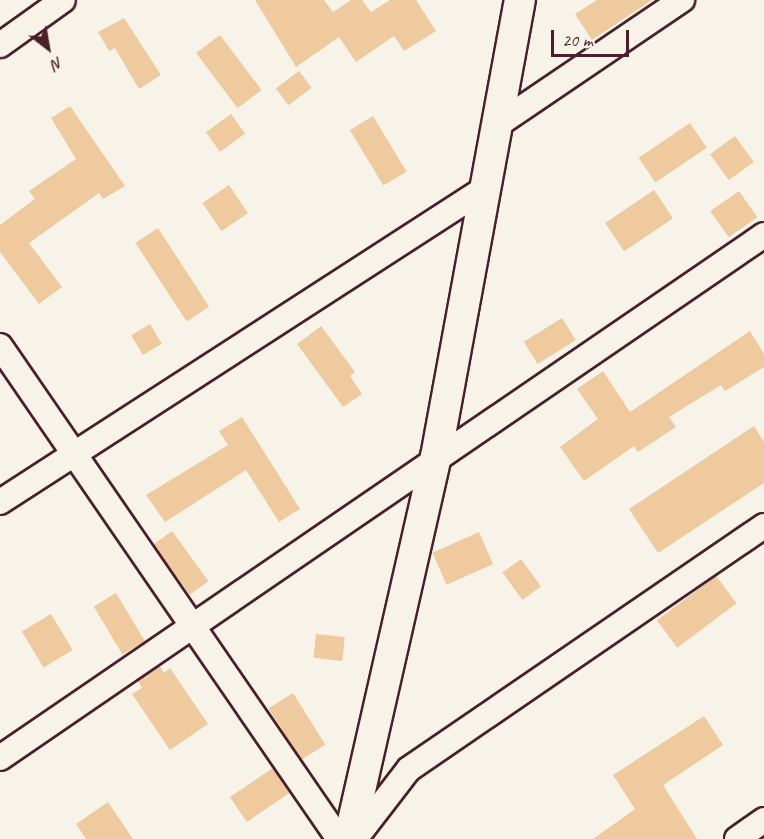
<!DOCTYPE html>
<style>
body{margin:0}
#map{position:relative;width:764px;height:839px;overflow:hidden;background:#f7f3e8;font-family:Caveat,sans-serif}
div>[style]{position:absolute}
.building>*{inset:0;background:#efca9f;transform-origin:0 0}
.roads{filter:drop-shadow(2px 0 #4a1f2b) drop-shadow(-2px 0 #4a1f2b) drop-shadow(0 2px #4a1f2b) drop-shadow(0 -2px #4a1f2b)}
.minor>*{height:24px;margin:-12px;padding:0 12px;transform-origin:12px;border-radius:12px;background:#f7f3e8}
.tertiary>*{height:30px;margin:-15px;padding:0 15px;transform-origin:15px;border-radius:15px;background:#f7f3e8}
span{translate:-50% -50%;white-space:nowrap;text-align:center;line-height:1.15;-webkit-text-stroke:5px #f7f3e8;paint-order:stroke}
.north{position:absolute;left:18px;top:18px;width:60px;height:60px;-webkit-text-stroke:4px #f7f3e8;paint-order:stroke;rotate:149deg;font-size:16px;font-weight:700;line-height:24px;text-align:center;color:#4a1f2b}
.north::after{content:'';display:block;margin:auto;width:21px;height:27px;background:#4a1f2b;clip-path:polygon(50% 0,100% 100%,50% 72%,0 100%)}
.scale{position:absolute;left:551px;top:30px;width:78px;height:27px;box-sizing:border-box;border:3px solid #4a1f2b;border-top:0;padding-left:8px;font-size:18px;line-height:21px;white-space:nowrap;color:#4a1f2b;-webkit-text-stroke:4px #f7f3e8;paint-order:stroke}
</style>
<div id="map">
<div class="building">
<div style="clip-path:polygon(255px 0,324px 0,333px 12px,351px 0,362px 0,371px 12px,390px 0,416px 0,436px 31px,404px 51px,394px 36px,356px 62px,339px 37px,296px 67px)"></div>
<div style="clip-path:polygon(597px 0,652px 0,592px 40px,575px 14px)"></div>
<div style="clip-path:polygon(124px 18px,161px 75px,139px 89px,115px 48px,109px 51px,98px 32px)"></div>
<div style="left:220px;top:35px;width:69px;height:30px;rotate:53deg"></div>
<div style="left:299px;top:71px;width:21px;height:29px;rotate:53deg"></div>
<div style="clip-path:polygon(70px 106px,125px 186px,103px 199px,99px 193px,29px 243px,62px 287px,39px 304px,0 252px,0 225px,35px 199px,29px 191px,76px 159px,51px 118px)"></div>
<div style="left:231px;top:114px;width:24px;height:31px;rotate:54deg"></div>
<div style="left:373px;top:116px;width:65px;height:27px;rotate:59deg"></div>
<div style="left:690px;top:123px;width:30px;height:62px;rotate:56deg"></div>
<div style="left:735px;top:136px;width:32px;height:31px;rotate:54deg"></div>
<div style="left:229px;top:185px;width:34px;height:32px;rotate:56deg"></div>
<div style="left:654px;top:190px;width:34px;height:59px;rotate:56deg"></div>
<div style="left:739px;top:191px;width:32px;height:35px;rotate:55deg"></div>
<div style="left:158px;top:228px;width:94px;height:27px;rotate:57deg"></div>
<div style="left:562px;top:318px;width:26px;height:45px;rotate:58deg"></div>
<div style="left:150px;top:324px;width:23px;height:22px;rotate:59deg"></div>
<div style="clip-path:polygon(321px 326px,355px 372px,350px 376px,362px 394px,343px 407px,297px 344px)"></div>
<div style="clip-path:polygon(750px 331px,764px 354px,764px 367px,725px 391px,721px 385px,669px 417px,676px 427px,638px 452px,634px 446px,584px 481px,560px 447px,598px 419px,577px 389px,603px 371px,630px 412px)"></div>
<div style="clip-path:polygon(242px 417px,300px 509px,279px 522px,246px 470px,165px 522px,146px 495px,228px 445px,219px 431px)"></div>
<div style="clip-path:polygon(754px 426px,764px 442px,764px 483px,658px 553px,629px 509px)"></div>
<div style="left:172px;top:531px;width:62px;height:23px;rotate:54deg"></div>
<div style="left:479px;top:532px;width:35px;height:51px;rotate:66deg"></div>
<div style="left:521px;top:559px;width:34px;height:23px;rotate:54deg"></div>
<div style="left:716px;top:576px;width:34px;height:74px;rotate:53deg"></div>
<div style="left:116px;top:593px;width:56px;height:26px;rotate:59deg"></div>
<div style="left:51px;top:614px;width:42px;height:34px;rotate:59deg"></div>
<div style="left:316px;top:634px;width:29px;height:24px;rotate:6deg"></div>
<div style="clip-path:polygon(160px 666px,164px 673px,170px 668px,208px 724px,170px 750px,132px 694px,142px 688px,138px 681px)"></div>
<div style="left:293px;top:693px;width:61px;height:29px;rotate:58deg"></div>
<div style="clip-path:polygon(704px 716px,723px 745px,663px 785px,697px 839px,593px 839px,635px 809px,613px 775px)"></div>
<div style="left:273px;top:768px;width:30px;height:52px;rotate:56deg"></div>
<div style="clip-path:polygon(108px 802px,133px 839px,86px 839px,76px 824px)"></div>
</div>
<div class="roads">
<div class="minor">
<div style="left:0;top:45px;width:77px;rotate:-35.5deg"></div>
<div style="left:500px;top:123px;width:220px;rotate:-34.1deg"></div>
<div style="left:0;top:346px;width:598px;rotate:55.49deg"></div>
<div style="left:0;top:502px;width:576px;rotate:-32.89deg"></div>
<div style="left:0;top:758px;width:926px;rotate:-34.39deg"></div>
<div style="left:355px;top:839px;width:88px;rotate:-52.4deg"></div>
<div style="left:409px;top:769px;width:430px;rotate:-34.4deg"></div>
<div style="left:737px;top:839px;width:33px;rotate:-35deg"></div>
</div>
<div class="tertiary">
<div style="left:349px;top:839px;width:392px;rotate:-77.2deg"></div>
<div style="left:436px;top:457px;width:465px;rotate:-79.6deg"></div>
</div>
</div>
<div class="north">N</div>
<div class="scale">20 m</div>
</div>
